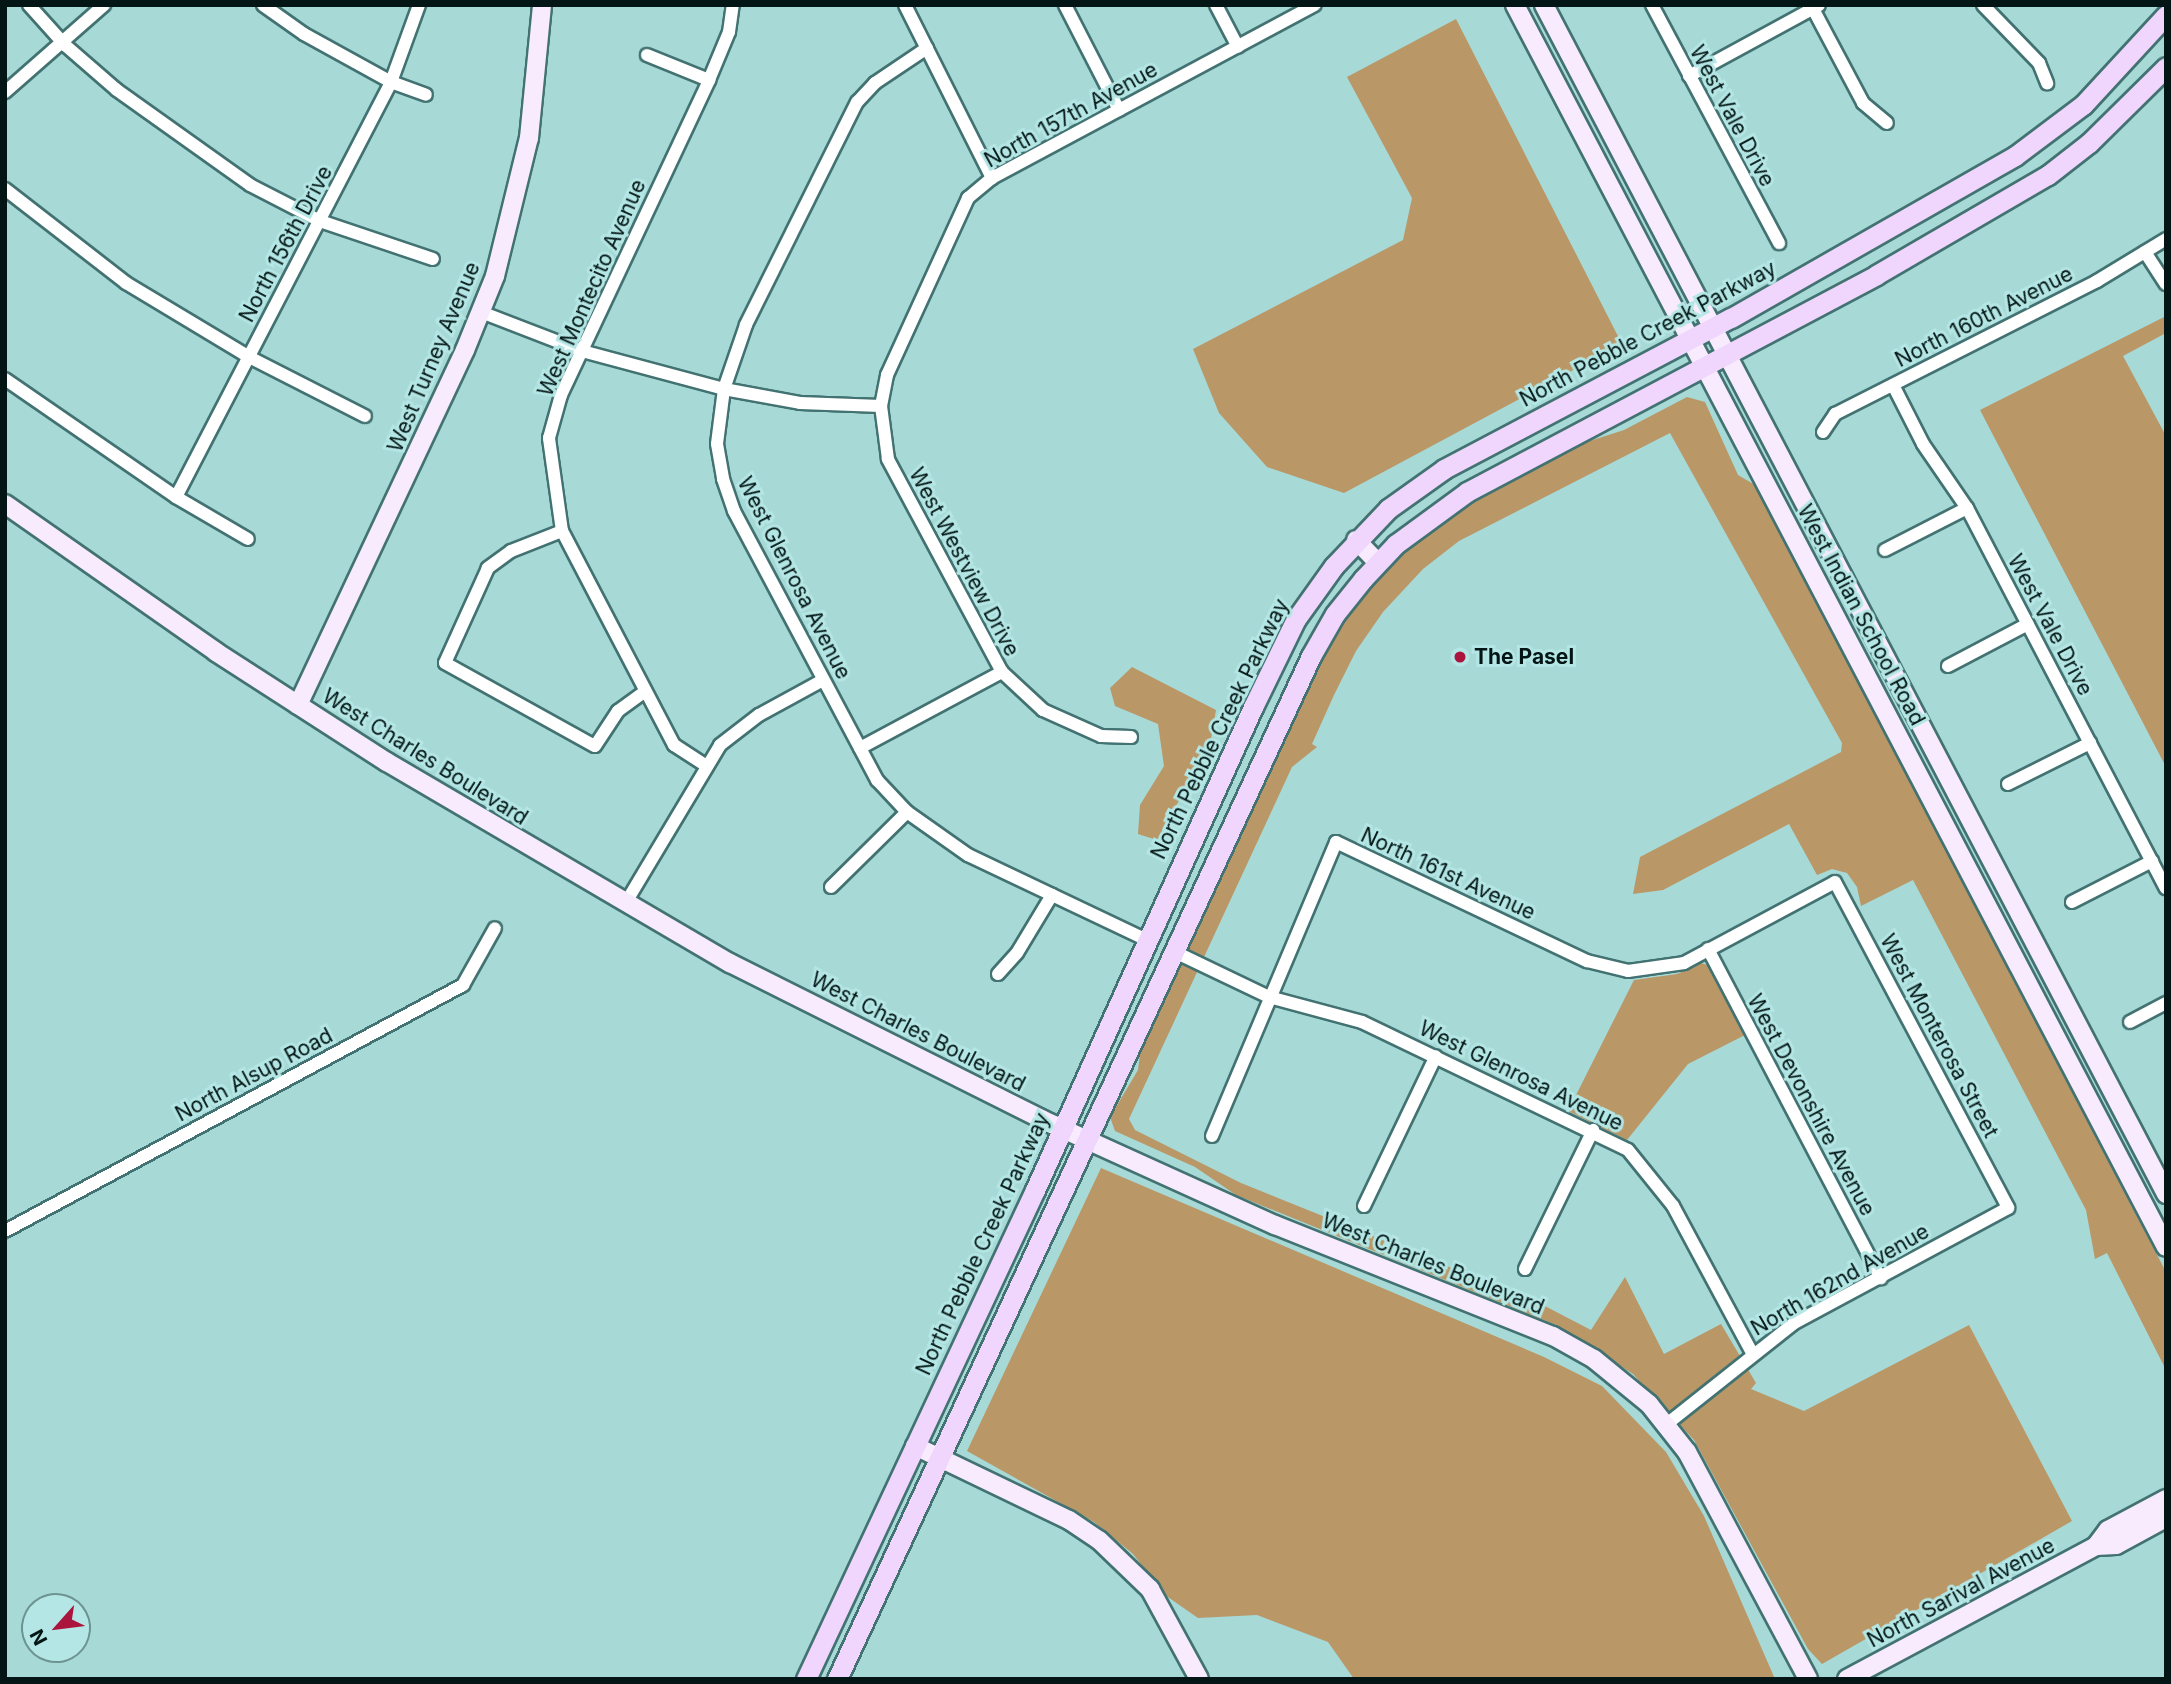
<!DOCTYPE html>
<style>
body{margin:0}
#map{position:relative;width:2171px;height:1684px;overflow:hidden;background:#a7d9d7;font-family:Inter,sans-serif}
div>[style]{position:absolute}
.green>*{inset:0;background:#ba9767}
.roads{filter:drop-shadow(2px 0 #427271) drop-shadow(-2px 0 #427271) drop-shadow(0 2px #427271) drop-shadow(0 -2px #427271)}
.street>*{height:12px;margin:-6px;padding:0 6px;transform-origin:6px;border-radius:6px;background:#fff}
.secondary>*{height:18px;margin:-9px;padding:0 9px;transform-origin:9px;border-radius:9px;background:#f8ebfe}
.primary>*{height:19px;margin:-9.5px;padding:0 9.5px;transform-origin:9.5px;border-radius:9.5px;background:#f0d6fd}
.dots>*{width:19px;height:19px;translate:-50% -50%;box-sizing:border-box;border:4px solid #b3e6e4;border-radius:50%}
span{translate:-50% -50%;white-space:nowrap;text-align:center;line-height:1.15;-webkit-text-stroke:6px #b3e6e4;paint-order:stroke}
.street-label{font-size:21px;color:#031615}
.poi-label{font-size:21px;color:#031615;font-weight:700}
.left{translate:0 -50%;text-align:left}
.frame{position:absolute;inset:0;border:7px solid #031615;pointer-events:none}
.north{position:absolute;left:21px;top:1593px;width:70px;height:70px;box-sizing:border-box;background:#b3e6e4;border:2px solid #6d9391;border-radius:50%;rotate:242deg;font-size:19px;font-weight:700;line-height:28px;text-align:center;color:#031615}
.north::after{content:'';display:block;margin:auto;width:24px;height:32px;background:#ab153d;clip-path:polygon(50% 0,100% 100%,50% 72%,0 100%)}
</style>
<div id="map">
<div class="green">
<div style="clip-path:polygon(1456px 19px,1622px 344px,1344px 493px,1267px 467px,1219px 413px,1193px 349px,1403px 240px,1412px 198px,1347px 77px)"></div>
<div style="clip-path:polygon(2166px 316px,2166px 333px,2123px 356px,2166px 436px,2166px 767px,1980px 410px)"></div>
<div style="clip-path:polygon(1687px 397px,1705px 402px,1738px 475px,1755px 485px,2166px 1272px,2166px 1370px,2107px 1253px,2095px 1259px,2086px 1210px,1913px 880px,1861px 906px,1857px 887px,1847px 873px,1832px 869px,1817px 875px,1789px 824px,1663px 890px,1633px 894px,1640px 857px,1841px 752px,1842px 743px,1670px 433px,1459px 541px,1423px 569px,1383px 612px,1356px 651px,1334px 695px,1312px 744px,1317px 747px,1292px 767px,1129px 1119px,1135px 1130px,1241px 1183px,1541px 1304px,1591px 1330px,1625px 1277px,1664px 1354px,1721px 1324px,1756px 1383px,1751px 1389px,1804px 1411px,1969px 1325px,2072px 1521px,1822px 1664px,1808px 1649px,1694px 1440px,1633px 1374px,1556px 1325px,1236px 1195px,1195px 1167px,1115px 1131px,1110px 1117px,1138px 1070px,1142px 1038px,1303px 695px,1335px 630px,1363px 591px,1401px 551px,1466px 503px,1571px 447px,1624px 430px)"></div>
<div style="clip-path:polygon(1132px 667px,1216px 710px,1210px 745px,1157px 840px,1138px 834px,1140px 805px,1164px 766px,1158px 724px,1115px 706px,1110px 688px)"></div>
<div style="clip-path:polygon(1701px 963px,1710px 966px,1745px 1035px,1688px 1064px,1627px 1140px,1568px 1111px,1634px 980px,1677px 974px)"></div>
<div style="clip-path:polygon(1101px 1168px,1544px 1357px,1602px 1386px,1666px 1452px,1704px 1516px,1775px 1679px,1354px 1679px,1328px 1642px,1257px 1615px,1198px 1618px,1165px 1595px,1133px 1554px,1094px 1522px,967px 1451px)"></div>
</div>
<div class="roads">
<div class="street">
<div style="left:29px;top:5px;width:54px;rotate:48deg"></div>
<div style="left:65px;top:45px;width:69px;rotate:40.9deg"></div>
<div style="left:117px;top:90px;width:163px;rotate:35.5deg"></div>
<div style="left:250px;top:185px;width:79px;rotate:27.2deg"></div>
<div style="left:320px;top:221px;width:119px;rotate:18.6deg"></div>
<div style="left:263px;top:5px;width:50px;rotate:35.3deg"></div>
<div style="left:304px;top:34px;width:99px;rotate:28.9deg"></div>
<div style="left:391px;top:82px;width:37px;rotate:20deg"></div>
<div style="left:905px;top:5px;width:194px;rotate:63.3deg"></div>
<div style="left:1065px;top:5px;width:118px;rotate:62.8deg"></div>
<div style="left:1216px;top:5px;width:47px;rotate:62.4deg"></div>
<div style="left:1652px;top:5px;width:270px;rotate:61.9deg"></div>
<div style="left:1811px;top:5px;width:111px;rotate:62deg"></div>
<div style="left:1863px;top:103px;width:31px;rotate:40deg"></div>
<div style="left:1983px;top:5px;width:81px;rotate:46deg"></div>
<div style="left:2039px;top:63px;width:22px;rotate:68deg"></div>
<div style="left:927px;top:48px;width:63px;rotate:146.1deg"></div>
<div style="left:875px;top:83px;width:26px;rotate:133deg"></div>
<div style="left:857px;top:102px;width:249px;rotate:116.5deg"></div>
<div style="left:746px;top:325px;width:68px;rotate:109deg"></div>
<div style="left:724px;top:389px;width:55px;rotate:97.3deg"></div>
<div style="left:717px;top:444px;width:36px;rotate:80deg"></div>
<div style="left:723px;top:479px;width:34px;rotate:71deg"></div>
<div style="left:734px;top:511px;width:305px;rotate:62deg"></div>
<div style="left:877px;top:780px;width:44px;rotate:46.8deg"></div>
<div style="left:907px;top:812px;width:75px;rotate:35.2deg"></div>
<div style="left:968px;top:855px;width:196px;rotate:25.4deg"></div>
<div style="left:647px;top:55px;width:67px;rotate:22deg"></div>
<div style="left:1689px;top:76px;width:148px;rotate:-28.6deg"></div>
<div style="left:5px;top:92px;width:132px;rotate:-41.3deg"></div>
<div style="left:5px;top:189px;width:153px;rotate:37.8deg"></div>
<div style="left:126px;top:283px;width:144px;rotate:31deg"></div>
<div style="left:249px;top:357px;width:130px;rotate:27deg"></div>
<div style="left:2145px;top:252px;width:38px;rotate:57deg"></div>
<div style="left:481px;top:312px;width:108px;rotate:21.1deg"></div>
<div style="left:582px;top:351px;width:147px;rotate:15deg"></div>
<div style="left:724px;top:389px;width:77px;rotate:10.4deg"></div>
<div style="left:800px;top:403px;width:81px;rotate:2.1deg"></div>
<div style="left:5px;top:379px;width:208px;rotate:34.6deg"></div>
<div style="left:176px;top:497px;width:83px;rotate:30.3deg"></div>
<div style="left:1893px;top:385px;width:66px;rotate:63deg"></div>
<div style="left:1923px;top:444px;width:78px;rotate:55.5deg"></div>
<div style="left:1967px;top:508px;width:429px;rotate:62.4deg"></div>
<div style="left:1823px;top:432px;width:22px;rotate:-56deg"></div>
<div style="left:1835px;top:414px;width:294px;rotate:-26.9deg"></div>
<div style="left:2097px;top:281px;width:81px;rotate:-31.3deg"></div>
<div style="left:176px;top:497px;width:467px;rotate:-62.6deg"></div>
<div style="left:391px;top:82px;width:82px;rotate:-70deg"></div>
<div style="left:562px;top:531px;width:55px;rotate:158.6deg"></div>
<div style="left:511px;top:551px;width:29px;rotate:144deg"></div>
<div style="left:488px;top:568px;width:104px;rotate:114.4deg"></div>
<div style="left:445px;top:663px;width:171px;rotate:29deg"></div>
<div style="left:595px;top:746px;width:42px;rotate:-56.7deg"></div>
<div style="left:618px;top:711px;width:34px;rotate:-36deg"></div>
<div style="left:1885px;top:550px;width:92px;rotate:-27.1deg"></div>
<div style="left:1948px;top:666px;width:90px;rotate:-27.7deg"></div>
<div style="left:1131px;top:737px;width:30px;rotate:-178deg"></div>
<div style="left:1101px;top:736px;width:64px;rotate:-155.9deg"></div>
<div style="left:1043px;top:710px;width:56px;rotate:-137.2deg"></div>
<div style="left:1002px;top:672px;width:242px;rotate:-118.2deg"></div>
<div style="left:888px;top:459px;width:53px;rotate:-97.5deg"></div>
<div style="left:881px;top:406px;width:32px;rotate:-79deg"></div>
<div style="left:887px;top:375px;width:195px;rotate:-65.4deg"></div>
<div style="left:968px;top:198px;width:31px;rotate:-40deg"></div>
<div style="left:992px;top:178px;width:366px;rotate:-28.2deg"></div>
<div style="left:860px;top:748px;width:161px;rotate:-28.2deg"></div>
<div style="left:705px;top:765px;width:37px;rotate:-147deg"></div>
<div style="left:674px;top:745px;width:242px;rotate:-117.6deg"></div>
<div style="left:562px;top:531px;width:94px;rotate:-98deg"></div>
<div style="left:549px;top:438px;width:45px;rotate:-74.4deg"></div>
<div style="left:561px;top:395px;width:348px;rotate:-64.8deg"></div>
<div style="left:709px;top:80px;width:52px;rotate:-67.4deg"></div>
<div style="left:729px;top:32px;width:27px;rotate:-82deg"></div>
<div style="left:2008px;top:784px;width:92px;rotate:-26.6deg"></div>
<div style="left:831px;top:887px;width:107px;rotate:-44.6deg"></div>
<div style="left:2072px;top:902px;width:90px;rotate:-27.1deg"></div>
<div style="left:625px;top:904px;width:185px;rotate:-59.1deg"></div>
<div style="left:720px;top:745px;width:49px;rotate:-37.6deg"></div>
<div style="left:759px;top:715px;width:73px;rotate:-28.7deg"></div>
<div style="left:1708px;top:949px;width:372px;rotate:62.3deg"></div>
<div style="left:1175px;top:952px;width:104px;rotate:25.6deg"></div>
<div style="left:1269px;top:997px;width:96px;rotate:15deg"></div>
<div style="left:1362px;top:1022px;width:295px;rotate:25.7deg"></div>
<div style="left:1628px;top:1150px;width:72px;rotate:51.2deg"></div>
<div style="left:1673px;top:1206px;width:167px;rotate:61.7deg"></div>
<div style="left:998px;top:974px;width:28px;rotate:-48deg"></div>
<div style="left:1017px;top:953px;width:68px;rotate:-58.9deg"></div>
<div style="left:2130px;top:1022px;width:41px;rotate:-27.8deg"></div>
<div style="left:1212px;top:1136px;width:319px;rotate:-67.1deg"></div>
<div style="left:1336px;top:842px;width:278px;rotate:25.4deg"></div>
<div style="left:1587px;top:961px;width:42px;rotate:13.7deg"></div>
<div style="left:1628px;top:971px;width:57px;rotate:-8.1deg"></div>
<div style="left:1684px;top:963px;width:171px;rotate:-28.2deg"></div>
<div style="left:1835px;top:882px;width:369px;rotate:62deg"></div>
<div style="left:2008px;top:1208px;width:244px;rotate:151.7deg"></div>
<div style="left:1793px;top:1324px;width:161px;rotate:141.6deg"></div>
<div style="left:1364px;top:1206px;width:166px;rotate:-64.4deg"></div>
<div style="left:5px;top:1231px;width:520px;rotate:-28.24deg"></div>
<div style="left:463px;top:985px;width:65px;rotate:-60.7deg"></div>
<div style="left:1525px;top:1269px;width:155px;rotate:-63.9deg"></div>
</div>
<div class="secondary">
<div style="left:1515px;top:5px;width:1402px;rotate:62.34deg"></div>
<div style="left:1544px;top:5px;width:1342px;rotate:62.38deg"></div>
<div style="left:5px;top:504px;width:258px;rotate:35deg"></div>
<div style="left:216px;top:652px;width:203px;rotate:32.8deg"></div>
<div style="left:387px;top:762px;width:398px;rotate:30.4deg"></div>
<div style="left:730px;top:963px;width:350px;rotate:26.6deg"></div>
<div style="left:1043px;top:1120px;width:255px;rotate:24.4deg"></div>
<div style="left:1275px;top:1225px;width:299px;rotate:21.8deg"></div>
<div style="left:1553px;top:1336px;width:47px;rotate:29.3deg"></div>
<div style="left:1594px;top:1359px;width:71px;rotate:39.3deg"></div>
<div style="left:1649px;top:1404px;width:61px;rotate:51.6deg"></div>
<div style="left:1687px;top:1452px;width:257px;rotate:61.9deg"></div>
<div style="left:1356px;top:540px;width:30px;rotate:46deg"></div>
<div style="left:298px;top:705px;width:392px;rotate:-64.8deg"></div>
<div style="left:465px;top:350px;width:80px;rotate:-67.9deg"></div>
<div style="left:495px;top:276px;width:142px;rotate:-76.2deg"></div>
<div style="left:529px;top:138px;width:134px;rotate:-84.4deg"></div>
<div style="left:915px;top:1446px;width:171px;rotate:25.7deg"></div>
<div style="left:1069px;top:1520px;width:36px;rotate:34deg"></div>
<div style="left:1099px;top:1540px;width:71px;rotate:43.9deg"></div>
<div style="left:1150px;top:1589px;width:102px;rotate:61.4deg"></div>
<div style="left:2096px;top:1546px;width:20px;rotate:-3deg"></div>
<div style="left:2116px;top:1545px;width:57px;rotate:-28.4deg"></div>
<div style="left:1847px;top:1679px;width:282px;rotate:-28.1deg"></div>
<div style="left:2096px;top:1546px;width:20px;rotate:-53deg"></div>
<div style="left:2108px;top:1530px;width:66px;rotate:-28.1deg"></div>
</div>
<div class="primary">
<div style="left:806px;top:1679px;width:540px;rotate:-64.91deg"></div>
<div style="left:1035px;top:1190px;width:530px;rotate:-65.71deg"></div>
<div style="left:1253px;top:707px;width:98px;rotate:-64deg"></div>
<div style="left:1296px;top:619px;width:65px;rotate:-54.4deg"></div>
<div style="left:1334px;top:566px;width:79px;rotate:-46.5deg"></div>
<div style="left:1388px;top:509px;width:69px;rotate:-35.5deg"></div>
<div style="left:1444px;top:469px;width:324px;rotate:-27.8deg"></div>
<div style="left:1731px;top:318px;width:327px;rotate:-29.7deg"></div>
<div style="left:2015px;top:156px;width:85px;rotate:-36.9deg"></div>
<div style="left:2083px;top:105px;width:122px;rotate:-47.3deg"></div>
<div style="left:837px;top:1679px;width:1127px;rotate:-65.14deg"></div>
<div style="left:1311px;top:656px;width:48px;rotate:-60.3deg"></div>
<div style="left:1335px;top:614px;width:45px;rotate:-51.3deg"></div>
<div style="left:1363px;top:579px;width:48px;rotate:-46.7deg"></div>
<div style="left:1396px;top:544px;width:88px;rotate:-36.2deg"></div>
<div style="left:1467px;top:492px;width:463px;rotate:-27.9deg"></div>
<div style="left:1876px;top:275px;width:199px;rotate:-30.2deg"></div>
<div style="left:2048px;top:175px;width:52px;rotate:-38deg"></div>
<div style="left:2089px;top:143px;width:108px;rotate:-44.6deg"></div>
</div>
</div>
<div class="dots">
<div style="left:1460px;top:657px;background:#ab153d"></div>
</div>
<div class="street-label">
<span style="left:1071px;top:115px;rotate:-29deg">North 157th Avenue</span>
<span style="left:1732px;top:116px;rotate:62deg">West Vale Drive</span>
<span style="left:286px;top:244px;rotate:-62deg">North 156th Drive</span>
<span style="left:592px;top:288px;rotate:-66deg">West Montecito Avenue</span>
<span style="left:1984px;top:317px;rotate:-27deg">North 160th Avenue</span>
<span style="left:1648px;top:334px;rotate:-28deg">North Pebble Creek Parkway</span>
<span style="left:434px;top:357px;rotate:-67deg">West Turney Avenue</span>
<span style="left:964px;top:562px;rotate:62deg">West Westview Drive</span>
<span style="left:794px;top:578px;rotate:63deg">West Glenrosa Avenue</span>
<span style="left:1861px;top:615px;rotate:62deg">West Indian School Road</span>
<span style="left:2050px;top:625px;rotate:62deg">West Vale Drive</span>
<span style="left:1220px;top:729px;rotate:-64deg">North Pebble Creek Parkway</span>
<span style="left:425px;top:757px;rotate:32deg">West Charles Boulevard</span>
<span style="left:1448px;top:874px;rotate:25deg">North 161st Avenue</span>
<span style="left:918px;top:1032px;rotate:27deg">West Charles Boulevard</span>
<span style="left:1939px;top:1036px;rotate:62deg">West Monterosa Street</span>
<span style="left:254px;top:1075px;rotate:-28deg">North Alsup Road</span>
<span style="left:1521px;top:1076px;rotate:26deg">West Glenrosa Avenue</span>
<span style="left:1811px;top:1105px;rotate:62deg">West Devonshire Avenue</span>
<span style="left:983px;top:1244px;rotate:-65deg">North Pebble Creek Parkway</span>
<span style="left:1433px;top:1264px;rotate:22deg">West Charles Boulevard</span>
<span style="left:1840px;top:1280px;rotate:-30deg">North 162nd Avenue</span>
<span style="left:1961px;top:1593px;rotate:-28deg">North Sarival Avenue</span>
</div>
<div class="poi-label">
<span class="left" style="left:1474px;top:657px">The Pasel</span>
</div>
<div class="frame"></div>
<div class="north">N</div>
</div>
